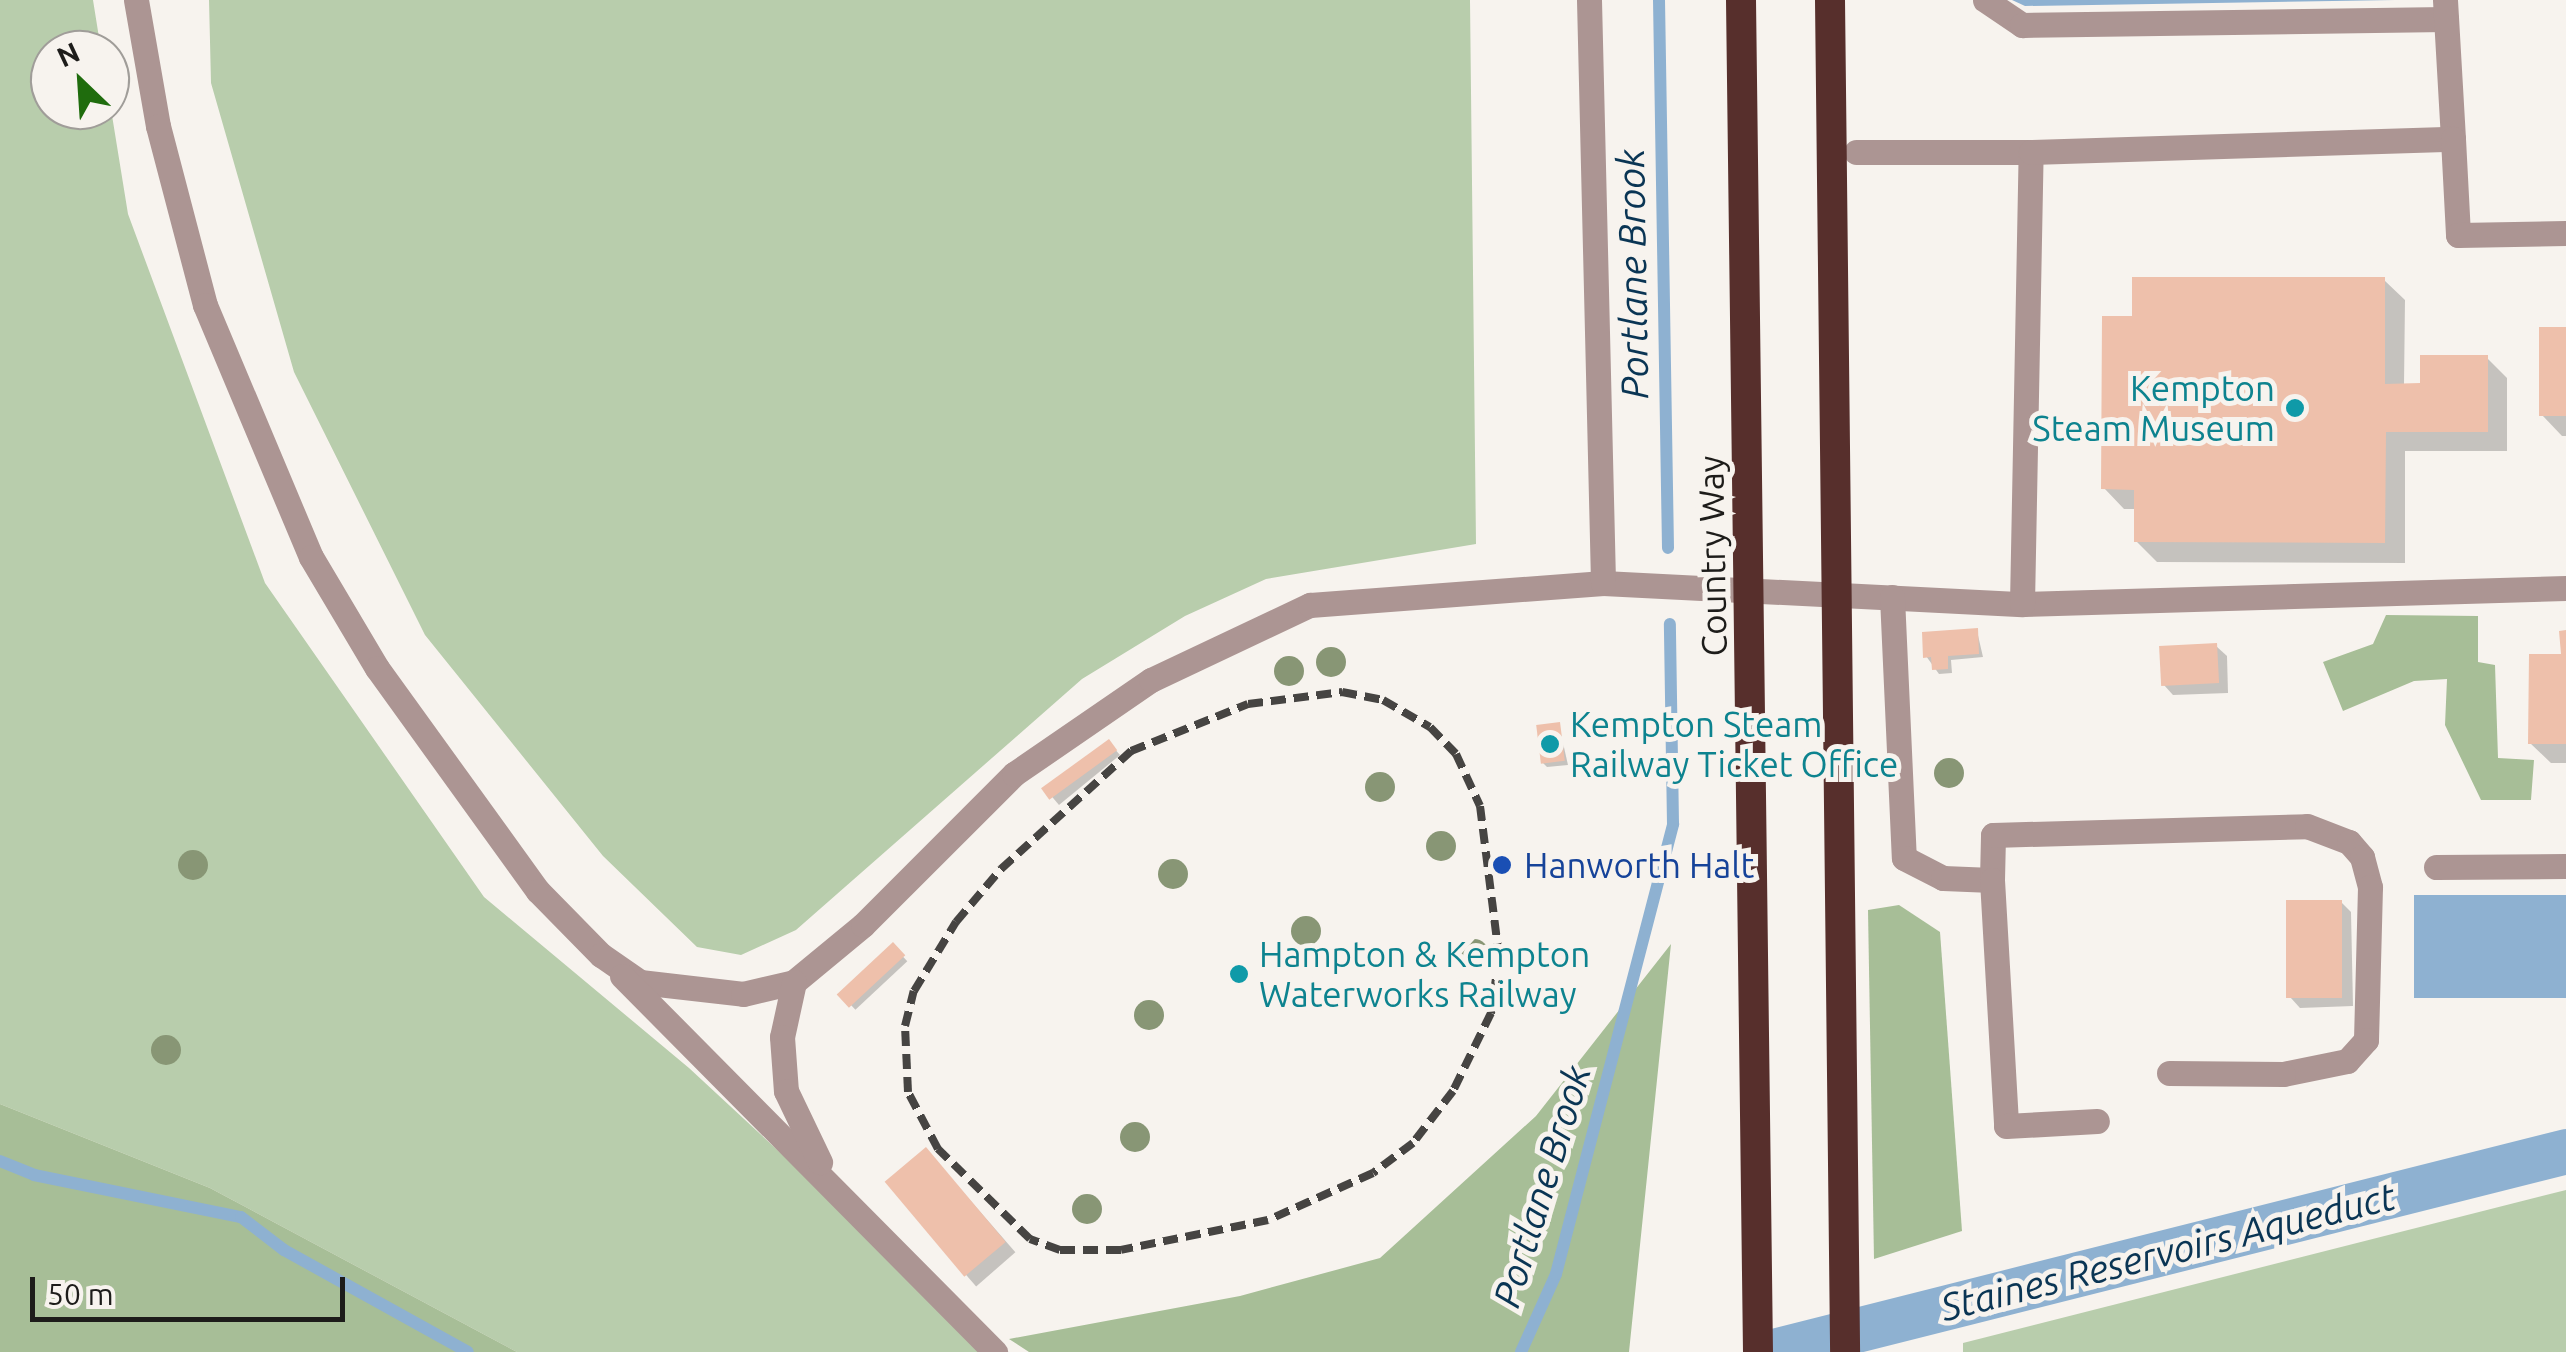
<!DOCTYPE html>
<style>
body{margin:0}
#map{position:relative;width:2566px;height:1352px;overflow:hidden;background:#f7f3ee;font-family:Ubuntu,sans-serif}
div>[style]{position:absolute}
.green>*{inset:0;background:#b8cdac}
.forest>*{inset:0;background:#a7be97}
.water>*{inset:0;background:#8eb1d1;transform-origin:0 0}
.shadow>*{inset:0;background:#0003;transform-origin:0 0}
.stream>*{height:12px;margin:-6px;padding:0 6px;transform-origin:6px;border-radius:6px;background:#8eb1d1}
.canal>*{height:45px;margin:-22.5px;padding:0 22.5px;transform-origin:22.5px;border-radius:22.5px;background:#8eb1d1}
.building>*{inset:0;background:#eec0ab;transform-origin:0 0}
.minor>*{height:25px;margin:-12.5px;padding:0 12.5px;transform-origin:12.5px;border-radius:12.5px;background:#ac9593}
.highway>*{height:30px;margin:-15px;padding:0 15px;transform-origin:15px;border-radius:15px;background:#572f2c}
.rail>*{height:8px;margin-top:-4px;transform-origin:0;background:repeating-linear-gradient(90deg,#464442 0 15px,transparent 0 23px)}
.trees>*{width:30px;height:30px;margin:-15px;border-radius:50%;background:#889675}
.dots>*{width:28px;height:28px;translate:-50% -50%;box-sizing:border-box;border:5px solid #f7f3ee;border-radius:50%}
span{translate:-50% -50%;white-space:nowrap;text-align:center;line-height:1.15;-webkit-text-stroke:10px #f7f3ee;paint-order:stroke}
.culture-label{font-size:35px;color:#0d838f}
.right{translate:-100% -50%;text-align:right}
.left{translate:0 -50%;text-align:left}
.street-label{font-size:35px;color:#1d1c1a}
.transit-label{font-size:35px;color:#164399}
.water-label{font-size:38px;color:#0a3554;font-style:italic}
.north{position:absolute;left:30px;top:30px;width:100px;height:100px;box-sizing:border-box;background:#f7f3ee;border:2px solid #a09d99;border-radius:50%;rotate:335deg;font-size:28px;font-weight:700;line-height:40px;text-align:center;color:#1d1c1a}
.north::after{content:'';display:block;margin:auto;width:35px;height:45px;background:#1f6c0d;clip-path:polygon(50% 0,100% 100%,50% 72%,0 100%)}
.scale{position:absolute;left:30px;top:1277px;width:315px;height:45px;box-sizing:border-box;border:5px solid #1d1c1a;border-top:0;padding-left:12px;font-size:30px;line-height:35px;white-space:nowrap;color:#1d1c1a;-webkit-text-stroke:8px #f7f3ee;paint-order:stroke}
</style>
<div id="map">
<div class="green">
<div style="clip-path:polygon(0 0,93px 0,101px 50px,50px 50px,50px 110px,110px 110px,110px 103px,128px 214px,265px 583px,484px 897px,689px 1068px,995px 1352px,517px 1352px,210px 1188px,0 1104px)"></div>
<div style="clip-path:polygon(209px 0,1470px 0,1476px 544px,1266px 579px,1185px 616px,1082px 679px,796px 930px,741px 955px,697px 947px,603px 856px,425px 635px,294px 372px,211px 83px)"></div>
<div style="clip-path:polygon(2566px 1190px,2566px 1352px,1963px 1352px,1963px 1343px)"></div>
</div>
<div class="forest">
<div style="clip-path:polygon(2386px 615px,2478px 616px,2478px 662px,2495px 665px,2498px 758px,2534px 760px,2531px 800px,2481px 800px,2445px 725px,2447px 679px,2414px 681px,2343px 711px,2323px 662px,2373px 644px)"></div>
<div style="clip-path:polygon(1899px 905px,1940px 932px,1962px 1231px,1874px 1259px,1868px 910px)"></div>
<div style="clip-path:polygon(1671px 944px,1629px 1352px,1029px 1352px,1009px 1339px,1240px 1296px,1380px 1258px,1536px 1116px)"></div>
<div style="clip-path:polygon(0 1104px,210px 1188px,517px 1352px,0 1352px)"></div>
</div>
<div class="water">
<div style="clip-path:polygon(2012px 0,2395px 0,2025px 6px)"></div>
<div style="left:2566px;top:895px;width:103px;height:152px;rotate:90deg"></div>
</div>
<div class="shadow">
<div style="clip-path:polygon(2384px 280px,2405px 300px,2404px 386px,2422px 386px,2487px 358px,2507px 378px,2507px 451px,2405px 451px,2405px 563px,2157px 562px,2136px 541px,2137px 509px,2124px 509px,2104px 488px,2134px 319px)"></div>
<div style="clip-path:polygon(2566px 330px,2566px 436px,2562px 436px,2542px 415px)"></div>
<div style="clip-path:polygon(1977px 631px,1983px 657px,1951px 660px,1952px 673px,1939px 674px,1926px 656px)"></div>
<div style="clip-path:polygon(2566px 633px,2566px 763px,2551px 763px,2530px 743px,2564px 656px)"></div>
<div style="clip-path:polygon(2216px 646px,2227px 656px,2228px 693px,2173px 695px,2163px 684px)"></div>
<div style="clip-path:polygon(1559px 725px,1568px 765px,1547px 767px,1543px 763px)"></div>
<div style="clip-path:polygon(1113px 747px,1120px 755px,1059px 805px,1048px 792px)"></div>
<div style="clip-path:polygon(2341px 902px,2351px 912px,2353px 1006px,2300px 1008px,2290px 997px)"></div>
<div style="left:893px;top:946px;width:21px;height:71px;rotate:47deg"></div>
<div style="left:936px;top:1161px;width:121px;height:52px;rotate:49deg"></div>
</div>
<div class="stream">
<div style="left:1659px;top:0;width:548px;rotate:89.06deg"></div>
<div style="left:0;top:1161px;width:37px;rotate:22deg"></div>
<div style="left:34px;top:1175px;width:211px;rotate:11.5deg"></div>
<div style="left:241px;top:1217px;width:54px;rotate:37.5deg"></div>
<div style="left:284px;top:1250px;width:210px;rotate:29deg"></div>
<div style="left:1521px;top:1352px;width:85px;rotate:-65.8deg"></div>
<div style="left:1556px;top:1274px;width:465px;rotate:-75.4deg"></div>
<div style="left:1673px;top:824px;width:200px;rotate:-90.9deg"></div>
</div>
<div class="canal">
<div style="left:1769px;top:1352px;width:822px;rotate:-14.15deg"></div>
</div>
<div class="building">
<div style="clip-path:polygon(2132px 277px,2385px 277px,2385px 384px,2420px 383px,2420px 355px,2488px 355px,2488px 432px,2386px 432px,2385px 543px,2134px 542px,2134px 490px,2101px 489px,2102px 316px,2132px 316px)"></div>
<div style="left:2566px;top:327px;width:89px;height:27px;rotate:90deg"></div>
<div style="clip-path:polygon(1978px 628px,1979px 654px,1948px 656px,1948px 669px,1932px 670px,1931px 657px,1923px 658px,1922px 632px)"></div>
<div style="clip-path:polygon(2566px 630px,2566px 744px,2528px 744px,2529px 654px,2561px 654px,2559px 631px)"></div>
<div style="left:2217px;top:643px;width:40px;height:58px;rotate:87deg"></div>
<div style="left:1560px;top:722px;width:39px;height:24px;rotate:83deg"></div>
<div style="left:1109px;top:739px;width:14px;height:84px;rotate:54deg"></div>
<div style="left:2286px;top:900px;width:56px;height:98px"></div>
<div style="left:893px;top:942px;width:18px;height:77px;rotate:47deg"></div>
<div style="left:926px;top:1147px;width:124px;height:54px;rotate:50deg"></div>
</div>
<div class="minor">
<div style="left:136px;top:0;width:128px;rotate:80.1deg"></div>
<div style="left:158px;top:126px;width:185px;rotate:75.3deg"></div>
<div style="left:205px;top:305px;width:273px;rotate:67.2deg"></div>
<div style="left:311px;top:557px;width:129px;rotate:59.3deg"></div>
<div style="left:377px;top:668px;width:275px;rotate:54.2deg"></div>
<div style="left:538px;top:891px;width:90px;rotate:45.5deg"></div>
<div style="left:601px;top:955px;width:47px;rotate:34.7deg"></div>
<div style="left:640px;top:982px;width:104px;rotate:6.6deg"></div>
<div style="left:743px;top:994px;width:52px;rotate:-13.2deg"></div>
<div style="left:794px;top:982px;width:89px;rotate:-39.6deg"></div>
<div style="left:863px;top:925px;width:214px;rotate:-45deg"></div>
<div style="left:1014px;top:774px;width:166px;rotate:-34.5deg"></div>
<div style="left:1151px;top:680px;width:176px;rotate:-25.3deg"></div>
<div style="left:1310px;top:605px;width:294px;rotate:-4.3deg"></div>
<div style="left:1603px;top:583px;width:420px;rotate:2.9deg"></div>
<div style="left:2022px;top:604px;width:544px;rotate:-1.68deg"></div>
<div style="left:1589px;top:0;width:583px;rotate:88.62deg"></div>
<div style="left:1985px;top:0;width:45px;rotate:34deg"></div>
<div style="left:2022px;top:25px;width:424px;rotate:-0.8deg"></div>
<div style="left:2445px;top:0;width:139px;rotate:86.7deg"></div>
<div style="left:1856px;top:152px;width:175px"></div>
<div style="left:1892px;top:597px;width:261px;rotate:87.4deg"></div>
<div style="left:1904px;top:858px;width:44px;rotate:27.1deg"></div>
<div style="left:1943px;top:878px;width:49px;rotate:2.3deg"></div>
<div style="left:1992px;top:880px;width:45px;rotate:-88.7deg"></div>
<div style="left:1993px;top:835px;width:314px;rotate:-1.6deg"></div>
<div style="left:2307px;top:826px;width:45px;rotate:20.9deg"></div>
<div style="left:2349px;top:842px;width:20px;rotate:49deg"></div>
<div style="left:2362px;top:857px;width:31px;rotate:75deg"></div>
<div style="left:2370px;top:887px;width:153px;rotate:91.5deg"></div>
<div style="left:2366px;top:1040px;width:28px;rotate:132deg"></div>
<div style="left:2347px;top:1061px;width:65px;rotate:168.5deg"></div>
<div style="left:2283px;top:1074px;width:114px;rotate:-179.5deg"></div>
<div style="left:2022px;top:604px;width:452px;rotate:-88.9deg"></div>
<div style="left:2031px;top:152px;width:422px;rotate:-1.8deg"></div>
<div style="left:2453px;top:139px;width:96px;rotate:87deg"></div>
<div style="left:2458px;top:235px;width:108px;rotate:-1.1deg"></div>
<div style="left:2436px;top:867px;width:130px;rotate:-0.4deg"></div>
<div style="left:1992px;top:880px;width:246px;rotate:86.7deg"></div>
<div style="left:2006px;top:1126px;width:91px;rotate:-3.1deg"></div>
<div style="left:622px;top:976px;width:530px;rotate:45.23deg"></div>
<div style="left:794px;top:982px;width:56px;rotate:102.3deg"></div>
<div style="left:782px;top:1037px;width:54px;rotate:85.8deg"></div>
<div style="left:786px;top:1091px;width:79px;rotate:64.4deg"></div>
</div>
<div class="highway">
<div style="left:1741px;top:0;width:1352px;rotate:89.28deg"></div>
<div style="left:1830px;top:0;width:1352px;rotate:89.36deg"></div>
</div>
<div class="rail">
<div style="left:1342px;top:692px;width:42px;rotate:11deg"></div>
<div style="left:1383px;top:700px;width:54px;rotate:29.9deg"></div>
<div style="left:1430px;top:727px;width:37px;rotate:46deg"></div>
<div style="left:1456px;top:754px;width:57px;rotate:65.2deg"></div>
<div style="left:1480px;top:806px;width:152px;rotate:82.8deg"></div>
<div style="left:1499px;top:957px;width:57px;rotate:98.1deg"></div>
<div style="left:1491px;top:1013px;width:87px;rotate:116deg"></div>
<div style="left:1453px;top:1091px;width:66px;rotate:127.6deg"></div>
<div style="left:1413px;top:1143px;width:50px;rotate:143.1deg"></div>
<div style="left:1373px;top:1173px;width:115px;rotate:155.9deg"></div>
<div style="left:1268px;top:1220px;width:150px;rotate:168.5deg"></div>
<div style="left:1121px;top:1250px;width:61px;rotate:180deg"></div>
<div style="left:1060px;top:1250px;width:32px;rotate:-160deg"></div>
<div style="left:1030px;top:1239px;width:129px;rotate:-135.6deg"></div>
<div style="left:938px;top:1149px;width:64px;rotate:-117.8deg"></div>
<div style="left:908px;top:1092px;width:66px;rotate:-92.6deg"></div>
<div style="left:905px;top:1026px;width:36px;rotate:-76deg"></div>
<div style="left:914px;top:991px;width:81px;rotate:-58.7deg"></div>
<div style="left:956px;top:922px;width:70px;rotate:-49.7deg"></div>
<div style="left:1001px;top:869px;width:176px;rotate:-42.2deg"></div>
<div style="left:1131px;top:751px;width:126px;rotate:-21.9deg"></div>
<div style="left:1248px;top:704px;width:95px;rotate:-7.3deg"></div>
</div>
<div class="trees">
<div style="left:1331px;top:662px"></div>
<div style="left:1289px;top:671px"></div>
<div style="left:1949px;top:773px"></div>
<div style="left:1380px;top:787px"></div>
<div style="left:1441px;top:846px"></div>
<div style="left:193px;top:865px"></div>
<div style="left:1173px;top:874px"></div>
<div style="left:1306px;top:931px"></div>
<div style="left:1474px;top:954px"></div>
<div style="left:1149px;top:1015px"></div>
<div style="left:166px;top:1050px"></div>
<div style="left:1135px;top:1137px"></div>
<div style="left:1087px;top:1209px"></div>
</div>
<div class="dots">
<div style="left:2295px;top:408px;background:#0f9aa8"></div>
<div style="left:1550px;top:744px;background:#0f9aa8"></div>
<div style="left:1502px;top:865px;background:#1a4fb4"></div>
<div style="left:1239px;top:974px;background:#0f9aa8"></div>
</div>
<div class="culture-label">
<span class="right" style="left:2275px;top:408px">Kempton<br>Steam Museum</span>
<span class="left" style="left:1570px;top:744px">Kempton Steam<br>Railway Ticket Office</span>
<span class="left" style="left:1259px;top:974px">Hampton &amp; Kempton<br>Waterworks Railway</span>
</div>
<div class="street-label">
<span style="left:1712px;top:556px;rotate:-91deg">Country Way</span>
</div>
<div class="transit-label">
<span class="left" style="left:1524px;top:865px">Hanworth Halt</span>
</div>
<div class="water-label">
<span style="left:1633px;top:274px;rotate:-91deg">Portlane Brook</span>
<span style="left:1542px;top:1186px;rotate:-73deg">Portlane Brook</span>
<span style="left:2168px;top:1252px;rotate:-14deg">Staines Reservoirs Aqueduct</span>
</div>
<div class="north">N</div>
<div class="scale">50 m</div>
</div>
